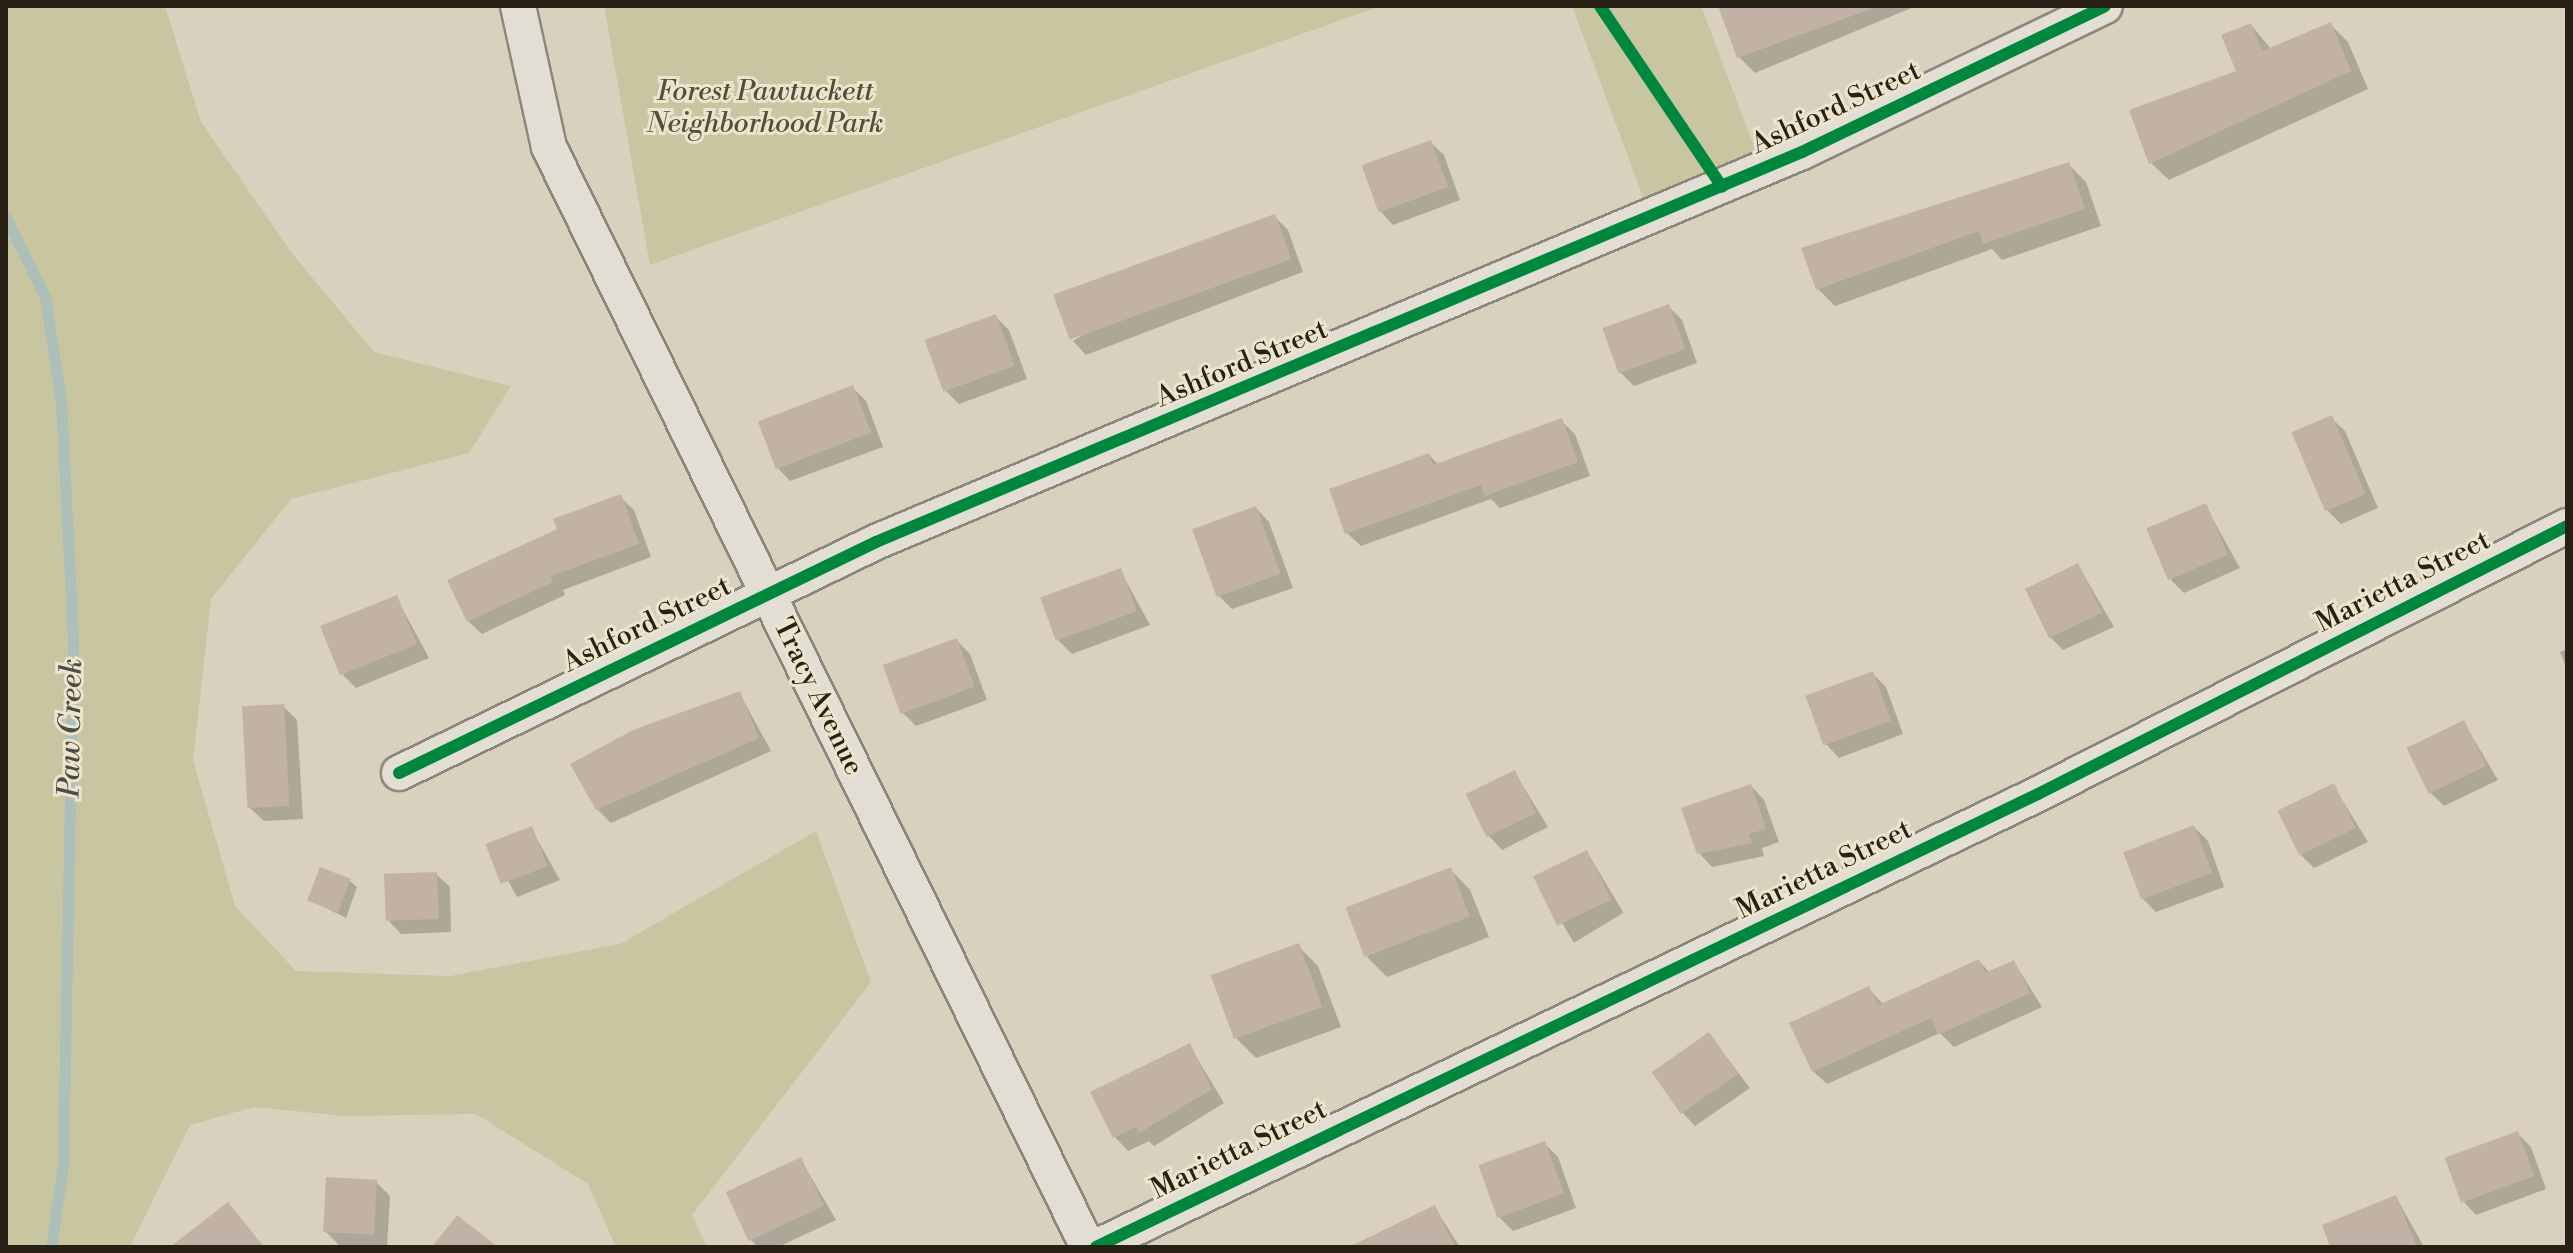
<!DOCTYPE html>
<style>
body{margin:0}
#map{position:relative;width:2573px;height:1253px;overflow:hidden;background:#d9d1be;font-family:"Libre Bodoni",serif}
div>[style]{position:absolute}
.green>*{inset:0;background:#c7c6a1}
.shadow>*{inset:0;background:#0003;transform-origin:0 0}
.stream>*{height:11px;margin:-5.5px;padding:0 5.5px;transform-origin:5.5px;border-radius:5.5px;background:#acbfb8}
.building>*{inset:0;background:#c2b2a6;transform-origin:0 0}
.roads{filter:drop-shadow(2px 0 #8d877b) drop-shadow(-2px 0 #8d877b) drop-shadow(0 2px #8d877b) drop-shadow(0 -2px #8d877b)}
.minor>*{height:34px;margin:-17px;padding:0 17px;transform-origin:17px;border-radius:17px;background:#e2ded4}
.cycleway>*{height:12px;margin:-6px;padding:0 6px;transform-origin:6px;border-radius:6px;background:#00873e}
span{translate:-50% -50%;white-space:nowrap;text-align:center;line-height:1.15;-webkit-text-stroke:6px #ede4ce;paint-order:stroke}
.park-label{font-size:28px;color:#534e38;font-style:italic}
.street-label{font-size:28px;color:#281f15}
.water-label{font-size:30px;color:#4a4d45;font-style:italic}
.frame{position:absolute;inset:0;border:8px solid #281f15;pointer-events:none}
</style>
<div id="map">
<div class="green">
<div style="clip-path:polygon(6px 6px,165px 6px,201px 122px,291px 252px,374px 352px,511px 386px,469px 453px,291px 499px,211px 599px,193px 760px,235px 906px,296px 971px,450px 976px,620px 944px,816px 831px,871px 982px,692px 1215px,707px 1247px,616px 1247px,588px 1184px,476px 1114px,344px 1116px,254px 1107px,190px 1125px,130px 1247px,6px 1247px)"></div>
<div style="clip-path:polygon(604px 6px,1381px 6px,650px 265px)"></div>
<div style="clip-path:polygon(1572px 6px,1701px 6px,1757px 155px,1646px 205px)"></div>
</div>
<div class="shadow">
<div style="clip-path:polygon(1731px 6px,1916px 6px,1755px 73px,1739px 57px)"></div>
<div style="clip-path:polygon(2330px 24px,2348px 42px,2368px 89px,2169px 180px,2151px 163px,2238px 72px,2251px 25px,2271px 49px)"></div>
<div style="clip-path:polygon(1430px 142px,1444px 155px,1460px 200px,1393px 225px,1380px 211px)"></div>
<div style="clip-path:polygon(2069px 165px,2086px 182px,2101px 226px,2002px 260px,1992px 249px,1835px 306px,1818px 289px)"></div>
<div style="clip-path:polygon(1274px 216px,1288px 230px,1303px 272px,1086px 355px,1073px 341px)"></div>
<div style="clip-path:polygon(1668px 306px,1682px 320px,1697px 363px,1634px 386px,1620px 372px)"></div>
<div style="clip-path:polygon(995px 316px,1009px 330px,1027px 379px,959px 404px,946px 391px)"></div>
<div style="clip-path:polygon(853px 388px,866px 401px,883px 447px,790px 481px,777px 467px)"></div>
<div style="clip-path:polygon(2331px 418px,2345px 431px,2378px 508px,2341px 524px,2328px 511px)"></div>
<div style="clip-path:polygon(1561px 421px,1575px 434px,1590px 476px,1500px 508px,1491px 499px,1361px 546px,1347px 533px,1429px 455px,1439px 465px)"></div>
<div style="clip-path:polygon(620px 497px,634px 510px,651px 557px,563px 590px,565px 595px,482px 634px,468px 621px,559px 530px)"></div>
<div style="clip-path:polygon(2205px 505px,2240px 568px,2184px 593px,2171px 580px)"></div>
<div style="clip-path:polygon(1256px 508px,1269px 522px,1293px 588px,1232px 609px,1218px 595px)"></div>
<div style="clip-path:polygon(2078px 565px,2114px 627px,2063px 650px,2050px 637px)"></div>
<div style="clip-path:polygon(1120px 570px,1150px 625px,1072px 654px,1058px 640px)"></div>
<div style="clip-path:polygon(396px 597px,429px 658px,356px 688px,343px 675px)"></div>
<div style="clip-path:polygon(957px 641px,970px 654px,987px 700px,916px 726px,902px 712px)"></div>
<div style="clip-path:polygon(2567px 649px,2567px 669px,2560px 652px)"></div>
<div style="clip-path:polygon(1873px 674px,1886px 687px,1903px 734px,1839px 758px,1826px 744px)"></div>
<div style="clip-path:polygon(740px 694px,771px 751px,611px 823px,597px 809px)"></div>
<div style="clip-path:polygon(283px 706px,297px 720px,303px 819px,264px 821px,250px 808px)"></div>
<div style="clip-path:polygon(2464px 723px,2498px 780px,2444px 806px,2431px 793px)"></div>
<div style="clip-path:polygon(1515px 773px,1548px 827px,1502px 850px,1489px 836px)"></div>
<div style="clip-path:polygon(2333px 785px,2368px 842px,2314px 868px,2301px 855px)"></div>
<div style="clip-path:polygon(1751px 786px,1764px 800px,1779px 842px,1762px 848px,1764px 856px,1712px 867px,1699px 853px)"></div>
<div style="clip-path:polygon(2194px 827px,2208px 841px,2224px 887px,2156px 912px,2142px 898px)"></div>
<div style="clip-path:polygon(531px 828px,560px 880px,517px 897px,488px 845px)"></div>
<div style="left:1587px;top:852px;width:71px;height:58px;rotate:59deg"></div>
<div style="clip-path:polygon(1450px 869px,1470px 890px,1489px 937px,1387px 977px,1367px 957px)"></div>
<div style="clip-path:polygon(436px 874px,450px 887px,451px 932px,401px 934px,388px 920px)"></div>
<div style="clip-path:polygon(350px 881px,357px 887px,346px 918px,310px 900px)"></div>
<div style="clip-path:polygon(1298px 946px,1318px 966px,1341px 1027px,1256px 1058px,1236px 1038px)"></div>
<div style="clip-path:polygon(1979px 961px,1990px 973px,2014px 962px,2042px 1007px,1954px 1047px,1940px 1033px,1827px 1084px,1813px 1071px,1869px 989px,1884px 1005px)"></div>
<div style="clip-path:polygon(1709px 1034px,1750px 1088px,1695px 1126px,1682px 1112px)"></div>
<div style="clip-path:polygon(1189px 1045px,1224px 1103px,1154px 1146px,1149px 1141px,1128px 1151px,1115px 1137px)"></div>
<div style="clip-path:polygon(2517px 1133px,2531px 1147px,2546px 1189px,2476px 1215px,2463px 1201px,2447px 1159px)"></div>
<div style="clip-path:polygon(1544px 1143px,1558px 1157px,1576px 1208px,1513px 1231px,1499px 1217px)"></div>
<div style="clip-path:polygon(801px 1160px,836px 1220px,778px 1247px,758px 1247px,751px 1240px)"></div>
<div style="clip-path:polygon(376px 1182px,390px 1196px,387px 1247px,339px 1245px,325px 1231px)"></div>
<div style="clip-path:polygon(2396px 1197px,2424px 1247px,2332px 1247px)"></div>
<div style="clip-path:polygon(1435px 1208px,1460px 1247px,1354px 1247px)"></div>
</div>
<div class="stream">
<div style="left:6px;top:218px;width:88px;rotate:63.7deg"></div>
<div style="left:45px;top:297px;width:105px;rotate:81.3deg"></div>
<div style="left:61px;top:401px;width:241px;rotate:87.1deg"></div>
<div style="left:73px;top:642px;width:522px;rotate:91.1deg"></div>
<div style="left:63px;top:1164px;width:84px;rotate:98.2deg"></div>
</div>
<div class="building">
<div style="clip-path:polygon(1718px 6px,1870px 6px,1871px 9px,1737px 58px)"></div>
<div style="clip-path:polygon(2331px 22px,2351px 71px,2149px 164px,2129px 110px,2236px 71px,2221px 35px,2251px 23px,2262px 51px)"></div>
<div style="left:1431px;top:140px;width:50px;height:74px;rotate:70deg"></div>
<div style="clip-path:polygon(2069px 162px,2085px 209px,1983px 244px,1979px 231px,1816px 290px,1801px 248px)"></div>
<div style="left:1275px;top:214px;width:48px;height:236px;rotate:70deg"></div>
<div style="left:1669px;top:304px;width:48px;height:71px;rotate:70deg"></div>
<div style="left:996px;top:314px;width:55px;height:76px;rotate:70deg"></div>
<div style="left:853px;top:385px;width:51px;height:102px;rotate:69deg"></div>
<div style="left:2332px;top:415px;width:86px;height:44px;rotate:67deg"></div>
<div style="clip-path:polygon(1562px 418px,1578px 462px,1485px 496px,1481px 485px,1345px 534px,1329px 489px,1429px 453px,1433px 465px)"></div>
<div style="clip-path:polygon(621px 494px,639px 544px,551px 576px,553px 582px,467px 622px,447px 580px,557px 529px,553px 519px)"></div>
<div style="left:2206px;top:503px;width:56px;height:65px;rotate:67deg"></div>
<div style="left:1256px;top:506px;width:72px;height:68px;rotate:70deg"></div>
<div style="left:2078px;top:563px;width:55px;height:59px;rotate:64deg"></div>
<div style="left:1121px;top:568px;width:46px;height:86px;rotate:70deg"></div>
<div style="left:397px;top:595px;width:53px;height:83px;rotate:68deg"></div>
<div style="left:957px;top:638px;width:52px;height:79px;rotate:70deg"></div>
<div style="left:1873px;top:671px;width:53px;height:72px;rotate:70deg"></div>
<div style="clip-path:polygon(740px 691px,759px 738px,596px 810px,570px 764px,633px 730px)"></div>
<div style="left:284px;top:704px;width:102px;height:42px;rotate:87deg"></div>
<div style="left:2464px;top:720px;width:51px;height:64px;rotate:64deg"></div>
<div style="left:1515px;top:770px;width:48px;height:55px;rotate:64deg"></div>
<div style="left:2334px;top:783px;width:50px;height:63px;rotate:64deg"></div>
<div style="clip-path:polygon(1751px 784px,1766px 829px,1749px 834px,1752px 843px,1697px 854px,1681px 808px)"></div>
<div style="left:2194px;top:825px;width:51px;height:76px;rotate:69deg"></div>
<div style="left:532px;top:826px;width:43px;height:50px;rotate:69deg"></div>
<div style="left:1587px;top:850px;width:55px;height:60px;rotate:64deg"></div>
<div style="left:320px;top:867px;width:33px;height:36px;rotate:21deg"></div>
<div style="left:1451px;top:867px;width:53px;height:113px;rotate:69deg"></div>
<div style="left:437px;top:872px;width:47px;height:53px;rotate:88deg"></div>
<div style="left:1299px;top:943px;width:68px;height:94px;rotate:70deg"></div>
<div style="clip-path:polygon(1979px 959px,1985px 973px,2014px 960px,2030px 993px,1938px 1035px,1931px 1018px,1812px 1072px,1789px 1023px,1869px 986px,1878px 1005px)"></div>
<div style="left:1709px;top:1032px;width:51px;height:70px;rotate:55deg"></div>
<div style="clip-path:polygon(1190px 1043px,1212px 1089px,1139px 1133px,1136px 1127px,1113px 1138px,1090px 1092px)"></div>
<div style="left:2518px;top:1131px;width:48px;height:78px;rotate:70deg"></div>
<div style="left:1545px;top:1141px;width:56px;height:71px;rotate:70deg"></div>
<div style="left:801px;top:1157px;width:54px;height:83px;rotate:65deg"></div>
<div style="left:326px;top:1177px;width:51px;height:55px;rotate:3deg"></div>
<div style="clip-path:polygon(2396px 1195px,2417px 1247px,2330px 1247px,2322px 1225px)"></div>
<div style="clip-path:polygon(228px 1202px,264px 1247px,170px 1247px)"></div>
<div style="clip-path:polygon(1435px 1205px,1455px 1247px,1349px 1247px)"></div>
<div style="clip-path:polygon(457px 1215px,498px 1247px,432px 1247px)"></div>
</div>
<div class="roads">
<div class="minor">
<div style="left:518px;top:6px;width:144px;rotate:77.6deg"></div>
<div style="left:549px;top:147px;width:1225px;rotate:63.9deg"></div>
<div style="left:399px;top:773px;width:530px;rotate:-25.84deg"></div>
<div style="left:876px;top:542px;width:1005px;rotate:-22.84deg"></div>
<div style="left:1802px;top:152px;width:336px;rotate:-25.7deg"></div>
<div style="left:1096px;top:1247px;width:1045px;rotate:-25.68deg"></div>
<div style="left:2038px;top:794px;width:593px;rotate:-26.87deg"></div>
</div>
</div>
<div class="cycleway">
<div style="left:1600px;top:6px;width:218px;rotate:56deg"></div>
<div style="left:399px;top:773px;width:530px;rotate:-25.84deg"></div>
<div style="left:876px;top:542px;width:1005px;rotate:-22.84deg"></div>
<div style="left:1802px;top:152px;width:336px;rotate:-25.7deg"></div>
<div style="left:1096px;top:1247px;width:1045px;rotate:-25.68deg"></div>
<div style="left:2038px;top:794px;width:593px;rotate:-26.87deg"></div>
</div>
<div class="park-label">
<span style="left:765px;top:108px">Forest Pawtuckett<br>Neighborhood Park</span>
</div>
<div class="street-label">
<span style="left:1836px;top:108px;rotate:-25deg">Ashford Street</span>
<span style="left:1242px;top:364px;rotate:-23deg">Ashford Street</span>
<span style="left:2403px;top:582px;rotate:-27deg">Marietta Street</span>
<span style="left:647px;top:625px;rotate:-26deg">Ashford Street</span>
<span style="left:818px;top:697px;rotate:64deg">Tracy Avenue</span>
<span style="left:1824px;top:870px;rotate:-26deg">Marietta Street</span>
<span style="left:1239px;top:1150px;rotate:-26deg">Marietta Street</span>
</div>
<div class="water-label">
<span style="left:71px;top:728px;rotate:-89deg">Paw Creek</span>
</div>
<div class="frame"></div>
</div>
